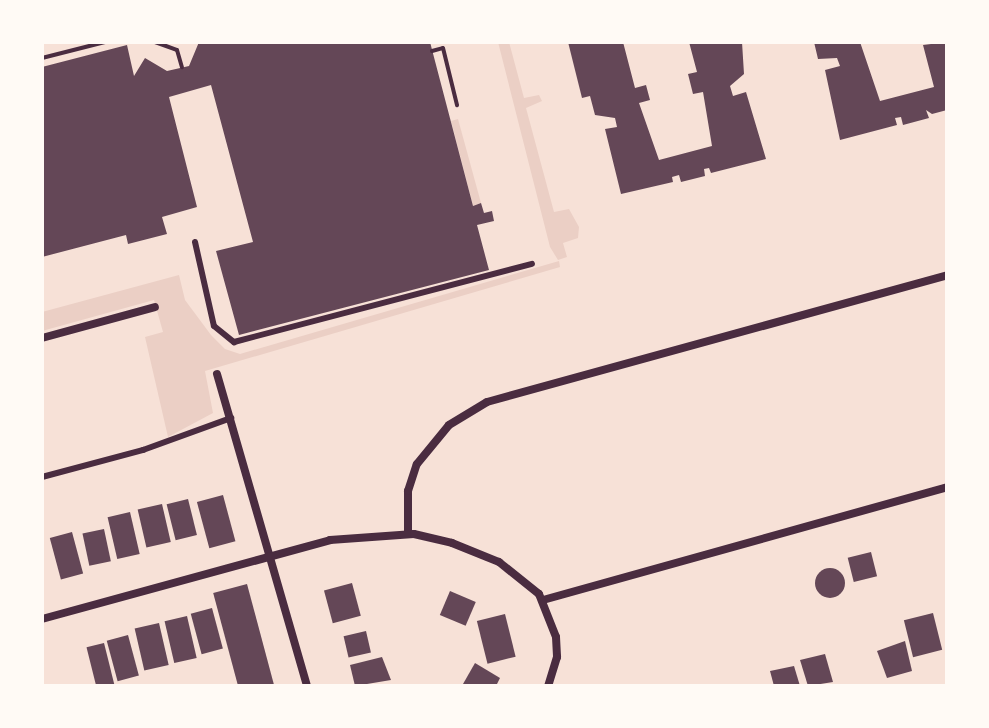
<!DOCTYPE html>
<style>
body{margin:0}
#map{position:relative;width:989px;height:728px;overflow:hidden;background:#f7e1d7;font-family:Commissioner,sans-serif}
div>[style]{position:absolute}
.green>*{inset:0;background:#ebcfc5}
.building>*{inset:0;background:#644757;transform-origin:0 0}
.round{border-radius:50%}
.path>*{height:4px;margin:-2px;padding:0 2px;transform-origin:2px;border-radius:2px;background:#4a2c40}
.service>*{height:6px;margin:-3px;padding:0 3px;transform-origin:3px;border-radius:3px;background:#4a2c40}
.minor>*{height:8px;margin:-4px;padding:0 4px;transform-origin:4px;border-radius:4px;background:#4a2c40}
span{translate:-50% -50%;white-space:nowrap;text-align:center;line-height:1.15;-webkit-text-stroke:8px #fffaf5;paint-order:stroke}
.frame{position:absolute;inset:0;border:44px solid #fffaf5;pointer-events:none}
</style>
<div id="map">
<div class="green">
<div style="clip-path:polygon(498px 42px,509px 42px,524px 98px,539px 95px,542px 101px,526px 108px,554px 212px,569px 209px,579px 227px,578px 238px,563px 243px,567px 257px,558px 260px,550px 247px)"></div>
<div style="clip-path:polygon(458px 119px,481px 203px,473px 206px,451px 121px)"></div>
<div style="clip-path:polygon(559px 261px,560px 267px,205px 371px,213px 413px,168px 437px,145px 337px,163px 332px,154px 300px,42px 331px,42px 312px,179px 275px,185px 300px,211px 335px,225px 349px,240px 354px)"></div>
</div>
<div class="building">
<div style="clip-path:polygon(199px 42px,430px 42px,473px 206px,481px 203px,484px 213px,492px 211px,494px 221px,477px 225px,489px 270px,239px 335px,216px 251px,253px 242px,211px 85px,169px 97px,197px 207px,162px 217px,167px 234px,128px 244px,126px 235px,42px 257px,42px 67px,127px 45px,134px 76px,145px 58px,167px 71px,189px 66px)"></div>
<div style="clip-path:polygon(568px 42px,623px 42px,635px 88px,646px 85px,650px 100px,639px 103px,659px 160px,712px 146px,703px 92px,693px 94px,688px 74px,697px 72px,689px 42px,742px 42px,744px 74px,730px 86px,733px 96px,746px 92px,766px 159px,711px 173px,709px 168px,704px 169px,705px 176px,681px 182px,679px 175px,672px 177px,673px 182px,621px 194px,605px 129px,617px 127px,615px 118px,595px 115px,590px 96px,582px 98px)"></div>
<div style="clip-path:polygon(814px 42px,860px 42px,880px 101px,934px 87px,923px 45px,947px 42px,947px 110px,932px 114px,926px 110px,929px 118px,903px 125px,901px 117px,895px 118px,897px 125px,840px 140px,825px 70px,840px 66px,837px 58px,818px 59px)"></div>
<div style="left:223px;top:495px;width:48px;height:27px;rotate:75deg"></div>
<div style="left:188px;top:499px;width:37px;height:22px;rotate:76deg"></div>
<div style="left:162px;top:504px;width:39px;height:25px;rotate:77deg"></div>
<div style="left:130px;top:512px;width:43px;height:23px;rotate:77deg"></div>
<div style="left:104px;top:529px;width:33px;height:22px;rotate:78deg"></div>
<div style="left:72px;top:532px;width:43px;height:23px;rotate:75deg"></div>
<div style="left:871px;top:552px;width:25px;height:24px;rotate:76deg"></div>
<div class="round" style="left:815px;top:568px;width:30px;height:30px"></div>
<div style="left:352px;top:583px;width:34px;height:29px;rotate:75deg"></div>
<div style="left:247px;top:584px;width:106px;height:35px;rotate:75deg"></div>
<div style="left:450px;top:591px;width:28px;height:26px;rotate:23deg"></div>
<div style="left:212px;top:608px;width:42px;height:22px;rotate:75deg"></div>
<div style="left:933px;top:613px;width:38px;height:30px;rotate:76deg"></div>
<div style="left:505px;top:614px;width:44px;height:29px;rotate:76deg"></div>
<div style="left:187px;top:616px;width:43px;height:23px;rotate:77deg"></div>
<div style="left:159px;top:623px;width:43px;height:25px;rotate:77deg"></div>
<div style="left:366px;top:631px;width:22px;height:23px;rotate:77deg"></div>
<div style="left:128px;top:635px;width:42px;height:22px;rotate:75deg"></div>
<div style="clip-path:polygon(905px 641px,912px 671px,887px 678px,877px 651px)"></div>
<div style="left:104px;top:643px;width:44px;height:18px;rotate:76deg"></div>
<div style="clip-path:polygon(825px 654px,833px 682px,808px 686px,800px 660px)"></div>
<div style="clip-path:polygon(382px 657px,391px 680px,355px 686px,350px 665px)"></div>
<div style="clip-path:polygon(475px 663px,500px 678px,496px 686px,463px 684px)"></div>
<div style="clip-path:polygon(794px 666px,800px 686px,774px 686px,770px 671px)"></div>
</div>
<div class="path">
<div style="left:155px;top:42px;width:23px;rotate:20deg"></div>
<div style="left:177px;top:50px;width:18px;rotate:74deg"></div>
<div style="left:432px;top:51px;width:11px;rotate:-15deg"></div>
<div style="left:443px;top:48px;width:59px;rotate:76.2deg"></div>
<div style="left:42px;top:58px;width:65px;rotate:-14.3deg"></div>
</div>
<div class="service">
<div style="left:195px;top:242px;width:86px;rotate:77.3deg"></div>
<div style="left:214px;top:326px;width:26px;rotate:39deg"></div>
<div style="left:234px;top:342px;width:308px;rotate:-14.7deg"></div>
<div style="left:42px;top:477px;width:105px;rotate:-15deg"></div>
<div style="left:143px;top:450px;width:94px;rotate:-20deg"></div>
</div>
<div class="minor">
<div style="left:42px;top:338px;width:117px;rotate:-15.3deg"></div>
<div style="left:217px;top:374px;width:325px;rotate:73.9deg"></div>
<div style="left:408px;top:534px;width:43px;rotate:-90deg"></div>
<div style="left:408px;top:491px;width:28px;rotate:-72deg"></div>
<div style="left:417px;top:464px;width:50px;rotate:-50.6deg"></div>
<div style="left:449px;top:425px;width:44px;rotate:-31.2deg"></div>
<div style="left:487px;top:402px;width:477px;rotate:-15.4deg"></div>
<div style="left:543px;top:600px;width:420px;rotate:-15.6deg"></div>
<div style="left:42px;top:619px;width:299px;rotate:-15.3deg"></div>
<div style="left:330px;top:540px;width:84px;rotate:-4.1deg"></div>
<div style="left:414px;top:534px;width:39px;rotate:13deg"></div>
<div style="left:452px;top:543px;width:51px;rotate:22deg"></div>
<div style="left:499px;top:562px;width:51px;rotate:38.7deg"></div>
<div style="left:539px;top:594px;width:46px;rotate:68.4deg"></div>
<div style="left:556px;top:637px;width:20px;rotate:87deg"></div>
<div style="left:557px;top:657px;width:30px;rotate:107deg"></div>
</div>
<div class="frame"></div>
</div>
